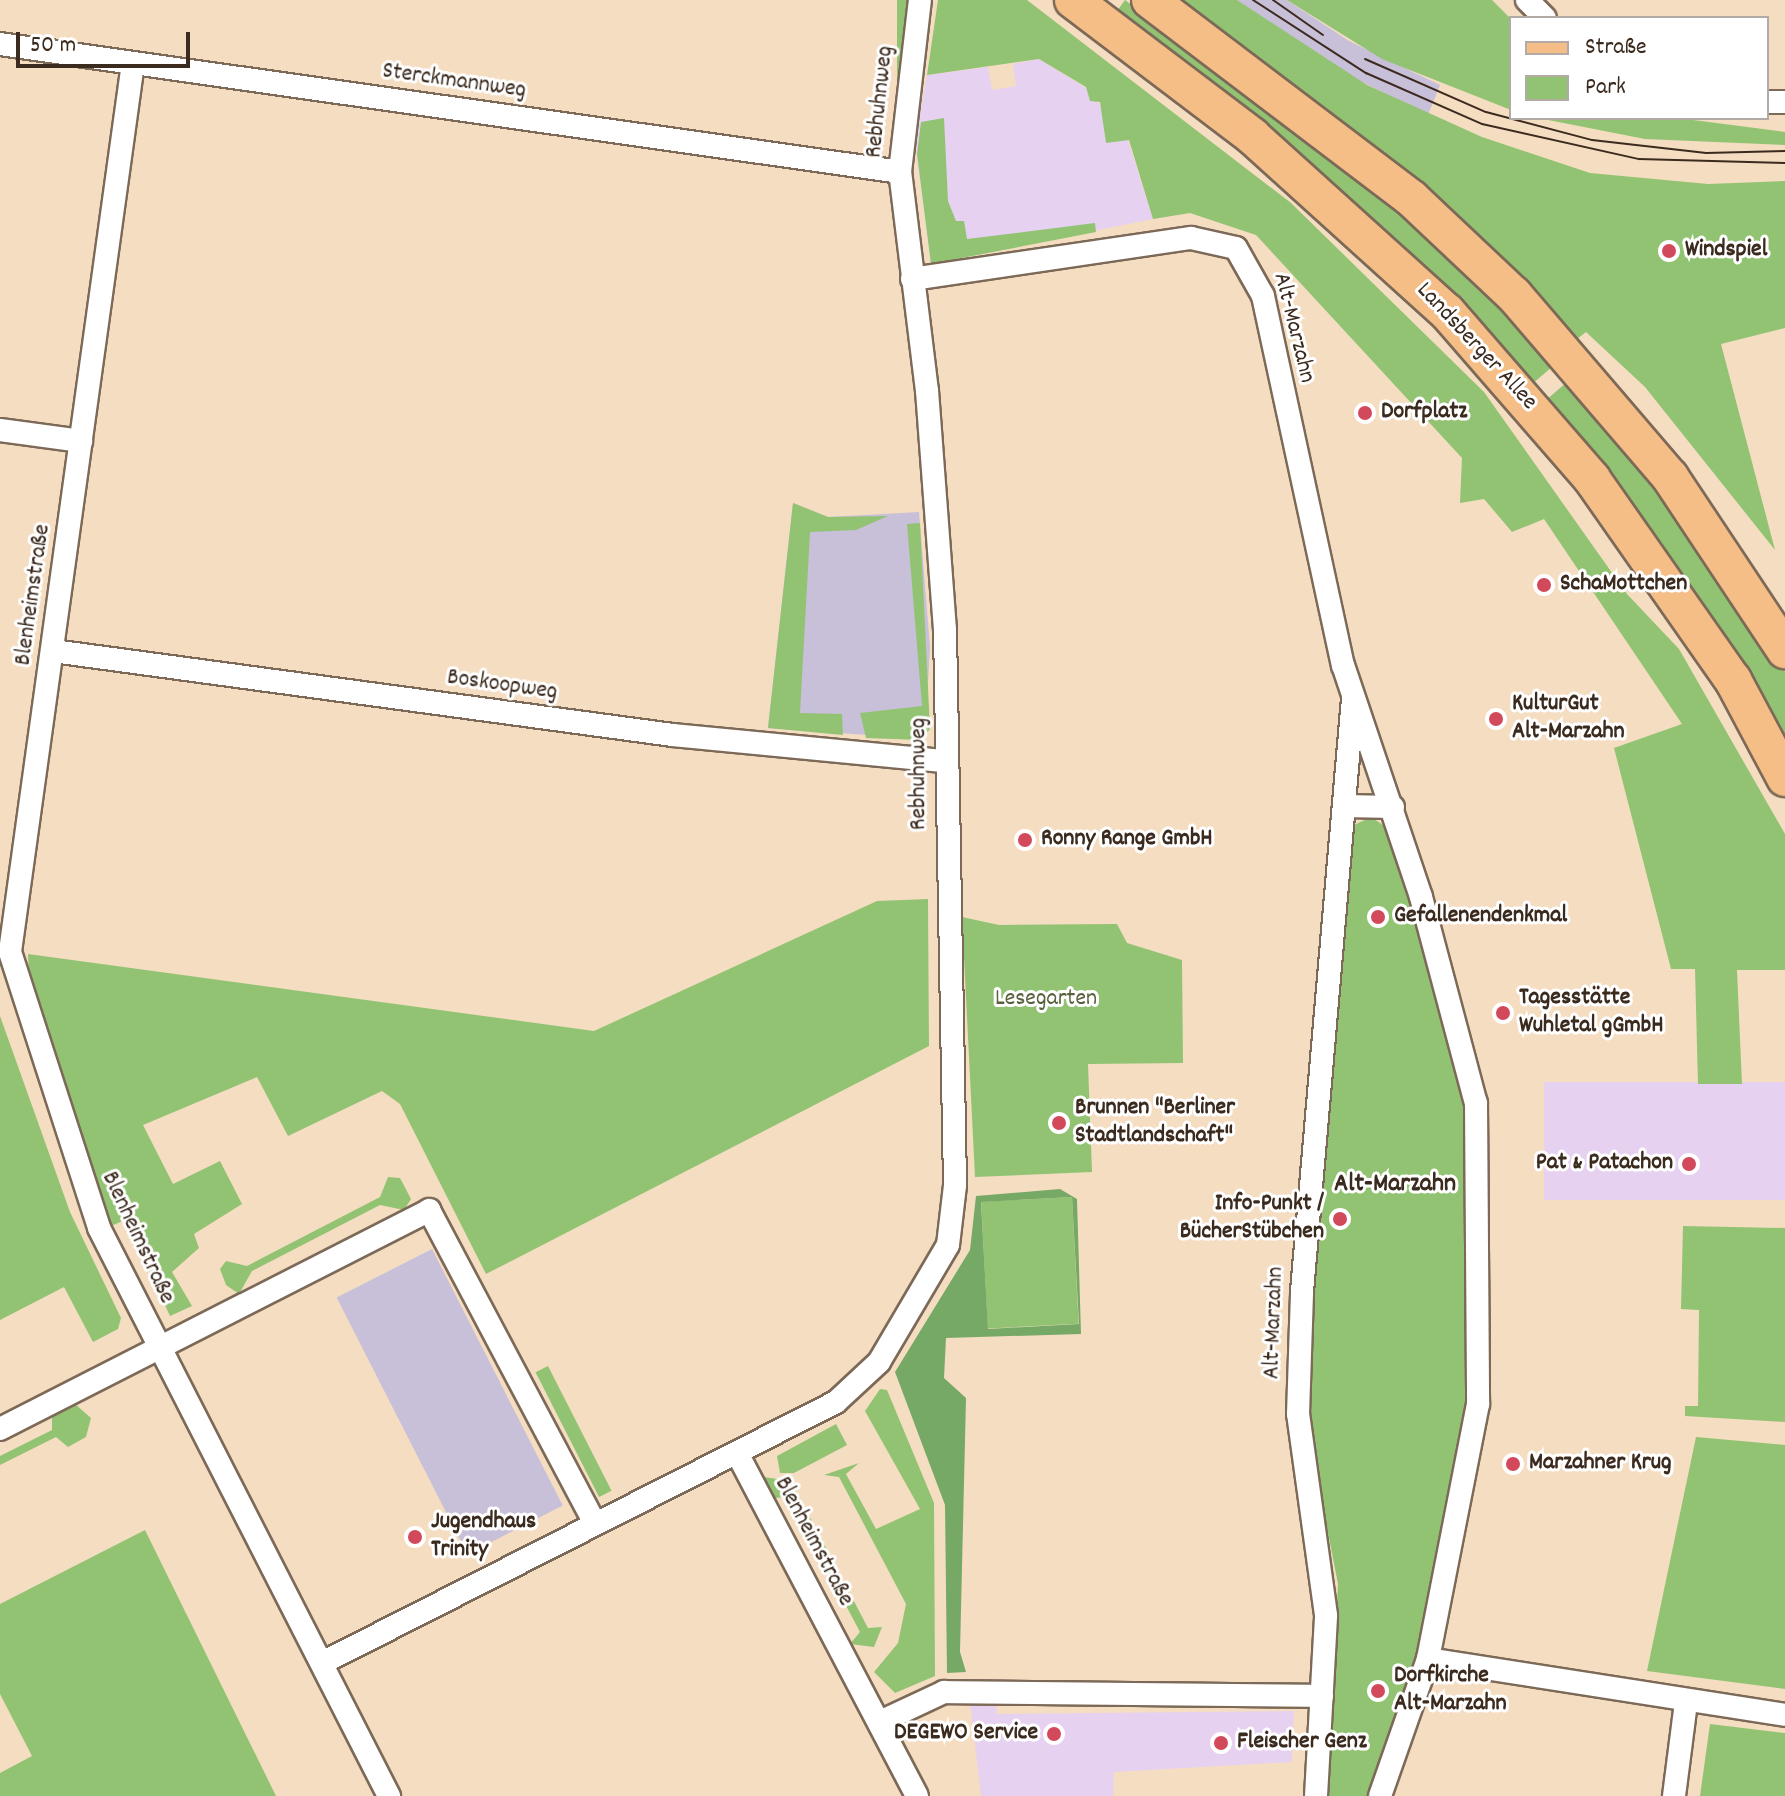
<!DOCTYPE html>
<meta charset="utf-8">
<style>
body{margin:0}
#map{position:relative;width:1785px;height:1796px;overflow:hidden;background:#f5ddc2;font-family:Dekko,sans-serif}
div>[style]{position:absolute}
.built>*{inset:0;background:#e6d2f0;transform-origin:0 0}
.industrial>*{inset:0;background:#c8bfd8;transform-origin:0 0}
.green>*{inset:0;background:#92c373;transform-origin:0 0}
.forest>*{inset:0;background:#75a965}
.roads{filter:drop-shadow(2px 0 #7c6957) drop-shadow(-2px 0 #7c6957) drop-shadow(0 2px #7c6957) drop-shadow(0 -2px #7c6957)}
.street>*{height:22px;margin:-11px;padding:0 11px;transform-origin:11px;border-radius:11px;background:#fff}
.primary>*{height:36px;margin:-18px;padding:0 18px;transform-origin:18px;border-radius:18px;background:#f6be87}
.tram>*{height:2px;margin:-1px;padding:0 1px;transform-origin:1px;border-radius:1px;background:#3b2a1e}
.dots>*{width:22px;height:22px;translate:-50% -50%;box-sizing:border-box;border:4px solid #fff;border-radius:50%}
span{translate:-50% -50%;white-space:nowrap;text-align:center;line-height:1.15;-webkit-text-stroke:6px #fff;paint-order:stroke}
.street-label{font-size:24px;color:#3b2a1e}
.poi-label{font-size:24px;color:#3b2a1e;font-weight:700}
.left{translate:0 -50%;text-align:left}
.right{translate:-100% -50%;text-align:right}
.park-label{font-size:24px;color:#59603c}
.neighbourhood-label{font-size:26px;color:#3b2a1e;font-weight:700}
.legend{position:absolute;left:1509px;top:16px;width:260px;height:104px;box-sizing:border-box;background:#fff;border:2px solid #b1aaa5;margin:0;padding:10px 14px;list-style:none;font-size:24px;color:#3b2a1e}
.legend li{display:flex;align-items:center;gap:16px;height:40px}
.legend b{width:40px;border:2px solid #b1aaa5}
.scale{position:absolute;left:16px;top:32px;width:174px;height:36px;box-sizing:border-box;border:4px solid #3b2a1e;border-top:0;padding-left:10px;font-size:24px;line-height:28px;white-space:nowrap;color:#3b2a1e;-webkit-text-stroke:6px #fff;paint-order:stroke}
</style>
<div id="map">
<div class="built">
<div style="clip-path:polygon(1039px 59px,1086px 88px,1128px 140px,1153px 219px,931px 264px,915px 142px,927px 75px,988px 67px,992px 90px,1016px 86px,1013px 64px)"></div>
<div style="left:1785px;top:1082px;width:118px;height:241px;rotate:90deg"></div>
<div style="clip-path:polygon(970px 1702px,996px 1702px,997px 1714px,1294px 1711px,1292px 1762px,1114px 1772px,1113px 1796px,981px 1796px)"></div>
</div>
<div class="industrial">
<div style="clip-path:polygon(1237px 0,1287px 0,1349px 41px,1440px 85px,1428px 115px,1332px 67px)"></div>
<div style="clip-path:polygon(793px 503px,828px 517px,919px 512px,930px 647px,925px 739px,768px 728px)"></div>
<div style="left:432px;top:1249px;width:288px;height:107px;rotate:63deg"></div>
</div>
<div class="green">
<div style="left:897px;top:0;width:11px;height:135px"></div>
<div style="clip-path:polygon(938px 0,1027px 0,1291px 203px,1484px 392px,1627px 594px,1679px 649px,1785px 834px,1785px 970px,1737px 970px,1742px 1084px,1698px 1084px,1695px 969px,1671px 969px,1614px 748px,1682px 724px,1544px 519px,1512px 532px,1484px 499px,1460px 503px,1462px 458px,1256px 235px,1190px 213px,1153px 219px,1129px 140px,1106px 143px,1100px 102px,1090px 101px,1086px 87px,1039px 59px,927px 75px)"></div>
<div style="clip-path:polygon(1125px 0,1380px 188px,1560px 360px,1531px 385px,1114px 15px)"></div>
<div style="clip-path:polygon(1177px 0,1237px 0,1367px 85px,1482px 137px,1590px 173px,1708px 184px,1785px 181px,1785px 328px,1721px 344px,1775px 550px,1645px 387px,1586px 332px,1577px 339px,1516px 273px)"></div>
<div style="clip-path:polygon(1287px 0,1492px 0,1511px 19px,1511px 110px,1382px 59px)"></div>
<div style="clip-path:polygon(944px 118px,948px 201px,956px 221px,964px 221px,967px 239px,1095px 223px,1096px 232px,931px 264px,917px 154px,921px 122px)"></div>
<div style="clip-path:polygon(1538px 118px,1678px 118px,1785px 132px,1785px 145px,1645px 139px)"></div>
<div style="clip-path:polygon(1574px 376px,1765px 636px,1785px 672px,1785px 750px,1545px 401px)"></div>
<div style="clip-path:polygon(793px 503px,828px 517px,888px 516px,856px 530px,810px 532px,800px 713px,842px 714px,843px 735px,768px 728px)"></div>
<div style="clip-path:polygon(920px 523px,930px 729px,921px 740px,866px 738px,860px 713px,922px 706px,907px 524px)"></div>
<div style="clip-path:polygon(1371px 817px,1392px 831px,1466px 1104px,1467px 1409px,1416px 1662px,1371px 1796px,1326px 1796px,1338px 1584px,1309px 1435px,1310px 1254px,1352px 826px)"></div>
<div style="clip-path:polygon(928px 899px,929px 1046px,486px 1274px,400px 1104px,382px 1091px,288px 1136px,257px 1077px,143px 1125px,173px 1184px,220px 1161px,242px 1204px,194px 1234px,199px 1248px,172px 1272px,192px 1306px,170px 1316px,125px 1220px,111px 1226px,96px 1197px,29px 981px,28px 954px,594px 1031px,877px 901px)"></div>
<div style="clip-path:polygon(962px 917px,999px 925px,1117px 924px,1127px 943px,1182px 960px,1183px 1063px,1088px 1064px,1092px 1172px,975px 1177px)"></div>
<div style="clip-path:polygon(0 1016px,70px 1212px,121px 1318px,118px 1329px,93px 1342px,64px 1287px,0 1320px)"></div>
<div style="clip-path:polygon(388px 1177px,400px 1178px,411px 1199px,404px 1210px,380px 1205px,252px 1271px,239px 1294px,226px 1285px,220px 1269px,226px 1261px,247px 1266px,380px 1197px)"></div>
<div style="left:1072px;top:1197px;width:127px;height:91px;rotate:87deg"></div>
<div style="clip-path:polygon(1683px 1226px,1785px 1228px,1785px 1422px,1685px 1416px,1685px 1406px,1698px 1406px,1699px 1310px,1681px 1309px)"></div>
<div style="left:548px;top:1366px;width:140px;height:14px;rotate:63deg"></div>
<div style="clip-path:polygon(880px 1389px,887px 1390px,934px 1503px,935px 1676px,895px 1693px,874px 1672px,898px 1643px,906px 1604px,839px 1477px,824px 1475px,859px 1463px,846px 1474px,876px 1529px,920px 1509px,865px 1411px)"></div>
<div style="clip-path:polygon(75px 1404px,91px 1418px,86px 1437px,68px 1447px,56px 1437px,0 1465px,0 1456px,52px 1430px,52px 1414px)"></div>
<div style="clip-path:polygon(836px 1424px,847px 1445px,794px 1473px,780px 1473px,777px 1456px)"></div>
<div style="clip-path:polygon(1696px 1437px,1785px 1445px,1785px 1689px,1647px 1671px)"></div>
<div style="clip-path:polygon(764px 1477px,791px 1481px,868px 1628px,882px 1627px,874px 1647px,850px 1644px,860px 1632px,788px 1496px,771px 1499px)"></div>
<div style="clip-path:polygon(145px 1530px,276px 1796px,0 1796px,0 1773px,32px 1756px,0 1694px,0 1604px)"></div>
<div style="clip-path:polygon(1710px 1724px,1785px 1733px,1785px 1796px,1700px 1796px)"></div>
</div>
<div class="forest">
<div style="clip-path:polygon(evenodd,1060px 1189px,1077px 1199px,1081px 1334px,946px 1338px,944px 1378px,966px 1398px,960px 1652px,966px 1672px,947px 1673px,945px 1505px,895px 1372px,970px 1250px,976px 1196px,1060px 1189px,1072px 1197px,1079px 1324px,988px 1329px,981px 1202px,1072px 1197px)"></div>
</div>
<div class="roads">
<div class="street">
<div style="left:1527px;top:0;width:25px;rotate:45deg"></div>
<div style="left:0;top:44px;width:909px;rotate:8.09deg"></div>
<div style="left:133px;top:63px;width:897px;rotate:97.88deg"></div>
<div style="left:10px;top:952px;width:290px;rotate:72.1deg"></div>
<div style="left:99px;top:1228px;width:638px;rotate:62.95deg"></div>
<div style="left:1767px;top:102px;width:18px"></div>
<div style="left:912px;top:279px;width:282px;rotate:-8.4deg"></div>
<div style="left:1191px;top:238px;width:46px;rotate:12.5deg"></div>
<div style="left:1236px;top:248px;width:55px;rotate:60.6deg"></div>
<div style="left:1263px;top:296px;width:378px;rotate:77.8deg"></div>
<div style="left:1343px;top:665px;width:245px;rotate:71.4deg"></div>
<div style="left:1421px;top:897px;width:213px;rotate:75.1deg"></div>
<div style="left:1476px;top:1103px;width:301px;rotate:89.6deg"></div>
<div style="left:1478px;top:1404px;width:260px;rotate:101.1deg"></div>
<div style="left:1428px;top:1659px;width:145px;rotate:109.3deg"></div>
<div style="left:0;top:430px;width:82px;rotate:7.7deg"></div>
<div style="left:53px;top:651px;width:626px;rotate:7.72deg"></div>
<div style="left:673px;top:735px;width:273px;rotate:5.5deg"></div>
<div style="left:1344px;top:806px;width:49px;rotate:1.2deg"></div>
<div style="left:0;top:1429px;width:482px;rotate:-27deg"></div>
<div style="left:429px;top:1210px;width:354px;rotate:62.1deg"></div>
<div style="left:737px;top:1453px;width:387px;rotate:62.3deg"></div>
<div style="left:1428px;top:1659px;width:361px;rotate:8.9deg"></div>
<div style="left:322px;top:1663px;width:576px;rotate:-26.92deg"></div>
<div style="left:836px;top:1402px;width:59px;rotate:-42.9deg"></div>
<div style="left:879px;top:1362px;width:136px;rotate:-59.5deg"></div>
<div style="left:948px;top:1245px;width:60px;rotate:-83.3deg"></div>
<div style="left:955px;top:1185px;width:555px;rotate:-91.03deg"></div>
<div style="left:945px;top:630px;width:240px;rotate:-94.3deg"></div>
<div style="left:927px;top:391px;width:221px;rotate:-97deg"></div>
<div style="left:900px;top:172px;width:173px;rotate:-83.4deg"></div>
<div style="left:880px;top:1722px;width:71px;rotate:-25.1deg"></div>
<div style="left:944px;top:1692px;width:378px;rotate:0.6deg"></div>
<div style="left:1316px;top:1796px;width:181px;rotate:-86.8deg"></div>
<div style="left:1326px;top:1615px;width:203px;rotate:-97.9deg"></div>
<div style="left:1298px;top:1414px;width:123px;rotate:-88.1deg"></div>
<div style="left:1302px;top:1291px;width:594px;rotate:-85.08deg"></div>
<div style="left:1674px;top:1796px;width:95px;rotate:-82.7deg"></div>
</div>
<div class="primary">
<div style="left:1073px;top:0;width:225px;rotate:37.2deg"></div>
<div style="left:1252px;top:136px;width:263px;rotate:42.1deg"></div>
<div style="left:1447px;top:312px;width:221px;rotate:49deg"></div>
<div style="left:1592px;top:479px;width:246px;rotate:55deg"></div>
<div style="left:1733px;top:680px;width:111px;rotate:62deg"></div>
<div style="left:1150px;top:0;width:329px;rotate:37.2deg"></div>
<div style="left:1412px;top:199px;width:140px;rotate:43.3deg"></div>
<div style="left:1514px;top:295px;width:240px;rotate:49.4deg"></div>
<div style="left:1670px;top:477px;width:208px;rotate:56.4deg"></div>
</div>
</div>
<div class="tram">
<div style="left:1253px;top:0;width:135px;rotate:32.9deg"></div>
<div style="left:1366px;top:73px;width:127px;rotate:23.7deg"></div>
<div style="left:1482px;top:124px;width:161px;rotate:12.6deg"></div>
<div style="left:1639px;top:159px;width:146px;rotate:1.6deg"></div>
<div style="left:1273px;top:0;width:61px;rotate:35deg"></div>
<div style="left:1365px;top:59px;width:132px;rotate:23.7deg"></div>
<div style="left:1486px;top:112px;width:110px;rotate:14.8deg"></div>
<div style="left:1592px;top:140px;width:115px;rotate:6.5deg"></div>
<div style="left:1706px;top:153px;width:79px;rotate:-1.5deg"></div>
</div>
<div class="dots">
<div style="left:1669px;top:251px;background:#d1495b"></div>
<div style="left:1365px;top:413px;background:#d1495b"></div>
<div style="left:1544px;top:585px;background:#d1495b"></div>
<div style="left:1496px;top:719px;background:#d1495b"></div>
<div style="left:1025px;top:840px;background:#d1495b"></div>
<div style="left:1378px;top:917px;background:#d1495b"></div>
<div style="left:1503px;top:1013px;background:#d1495b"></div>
<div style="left:1059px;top:1123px;background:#d1495b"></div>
<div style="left:1689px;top:1164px;background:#d1495b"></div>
<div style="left:1340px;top:1219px;background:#d1495b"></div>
<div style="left:1513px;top:1464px;background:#d1495b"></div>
<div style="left:415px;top:1537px;background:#d1495b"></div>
<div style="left:1378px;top:1691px;background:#d1495b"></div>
<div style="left:1054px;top:1734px;background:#d1495b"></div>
<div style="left:1221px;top:1743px;background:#d1495b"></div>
</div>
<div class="street-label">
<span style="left:454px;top:82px;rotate:8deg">Sterckmannweg</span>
<span style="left:881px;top:102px;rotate:-84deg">Rebhuhnweg</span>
<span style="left:1293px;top:328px;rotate:76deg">Alt-Marzahn</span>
<span style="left:1476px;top:347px;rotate:47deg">Landsberger Allee</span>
<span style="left:34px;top:595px;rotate:-82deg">Blenheimstraße</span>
<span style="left:502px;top:686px;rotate:8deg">Boskoopweg</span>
<span style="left:920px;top:774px;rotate:-90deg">Rebhuhnweg</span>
<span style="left:137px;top:1238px;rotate:65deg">Blenheimstraße</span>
<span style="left:1275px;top:1323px;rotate:-88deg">Alt-Marzahn</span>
<span style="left:813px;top:1542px;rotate:62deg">Blenheimstraße</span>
</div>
<div class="poi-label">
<span class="left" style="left:1685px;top:251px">Windspiel</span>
<span class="left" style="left:1381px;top:413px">Dorfplatz</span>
<span class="left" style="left:1560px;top:585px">SchaMottchen</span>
<span class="left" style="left:1512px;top:719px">KulturGut<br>Alt-Marzahn</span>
<span class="left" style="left:1041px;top:840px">Ronny Range GmbH</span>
<span class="left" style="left:1394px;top:917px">Gefallenendenkmal</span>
<span class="left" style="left:1519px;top:1013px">Tagesstätte<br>Wuhletal gGmbH</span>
<span class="left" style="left:1075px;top:1123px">Brunnen "Berliner<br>Stadtlandschaft"</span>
<span class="right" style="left:1673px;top:1164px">Pat &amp; Patachon</span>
<span class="right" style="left:1324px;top:1219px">Info-Punkt /<br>BücherStübchen</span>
<span class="left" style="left:1529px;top:1464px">Marzahner Krug</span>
<span class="left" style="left:431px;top:1537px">Jugendhaus<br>Trinity</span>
<span class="left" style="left:1394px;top:1691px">Dorfkirche<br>Alt-Marzahn</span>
<span class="right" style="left:1038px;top:1734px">DEGEWO Service</span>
<span class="left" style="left:1237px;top:1743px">Fleischer Genz</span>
</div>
<div class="park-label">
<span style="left:1046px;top:1000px">Lesegarten</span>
</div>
<div class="neighbourhood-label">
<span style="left:1395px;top:1185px">Alt-Marzahn</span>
</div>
<ul class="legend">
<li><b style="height:10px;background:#f6be87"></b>Straße</li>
<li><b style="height:22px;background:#92c373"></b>Park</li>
</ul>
<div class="scale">50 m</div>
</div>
